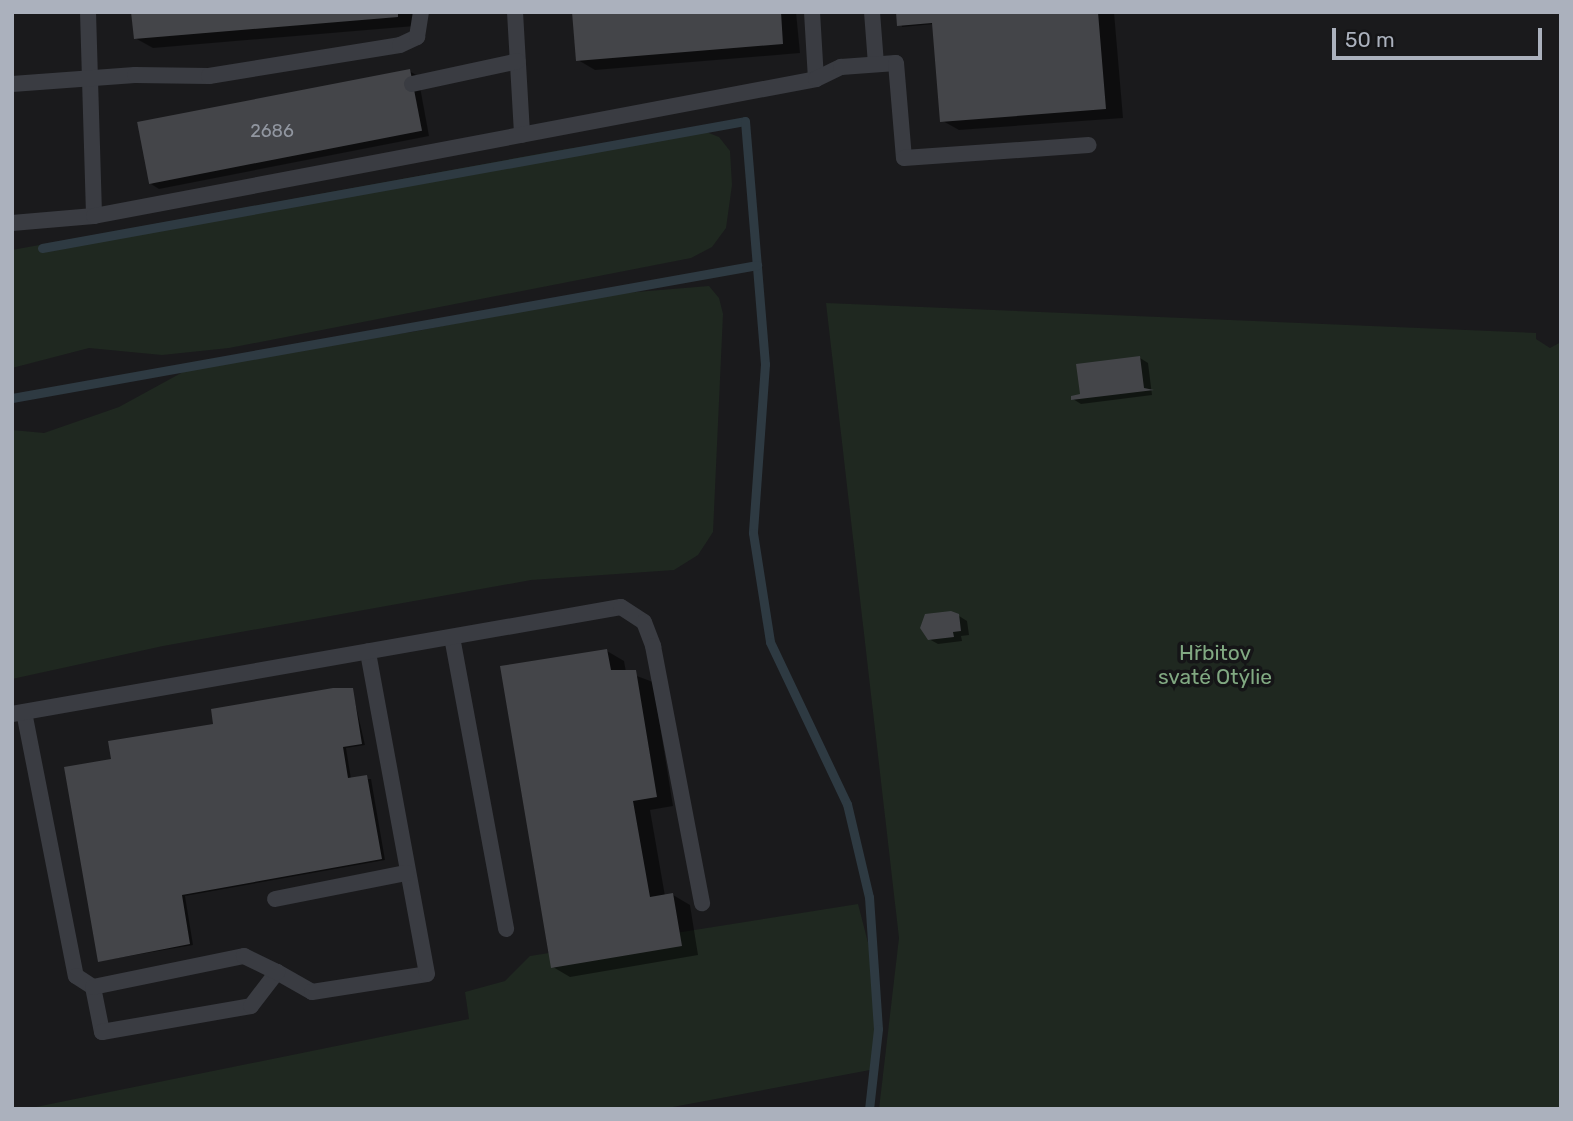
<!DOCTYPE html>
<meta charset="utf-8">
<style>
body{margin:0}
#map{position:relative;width:1573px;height:1121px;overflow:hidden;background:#1a1a1c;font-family:Rubik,sans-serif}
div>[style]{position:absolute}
.green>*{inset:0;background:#1f2820}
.shadow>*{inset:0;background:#0007}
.stream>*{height:9px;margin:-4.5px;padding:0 4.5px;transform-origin:4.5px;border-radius:4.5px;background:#2e3a42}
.building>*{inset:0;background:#444549;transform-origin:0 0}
.service>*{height:16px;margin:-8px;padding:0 8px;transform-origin:8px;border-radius:8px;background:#3a3c42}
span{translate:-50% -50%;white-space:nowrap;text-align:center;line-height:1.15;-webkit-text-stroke:7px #151517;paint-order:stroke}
.number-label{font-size:18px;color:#9196a0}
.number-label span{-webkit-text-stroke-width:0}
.park-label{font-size:21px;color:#81a982}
.frame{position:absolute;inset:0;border:14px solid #abb1bd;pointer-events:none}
.scale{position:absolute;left:1332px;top:28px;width:210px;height:32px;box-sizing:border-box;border:4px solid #abb1bd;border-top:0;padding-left:9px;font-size:21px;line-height:24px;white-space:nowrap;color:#abb1bd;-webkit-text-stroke:5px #151517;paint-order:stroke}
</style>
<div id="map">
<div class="green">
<div style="clip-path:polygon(701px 130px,719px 137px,730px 151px,732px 185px,726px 228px,712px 247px,691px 258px,229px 348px,162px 355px,89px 348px,12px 368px,12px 250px,566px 149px)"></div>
<div style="clip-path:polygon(709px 286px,719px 298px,723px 314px,713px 532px,698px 555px,674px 570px,531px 580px,163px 646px,12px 679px,12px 430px,44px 433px,119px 407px,183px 372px,272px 350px,412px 332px,600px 295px)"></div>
<div style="clip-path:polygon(826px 303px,1536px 333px,1536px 339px,1550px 348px,1561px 342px,1561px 1109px,879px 1109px,899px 938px)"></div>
<div style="clip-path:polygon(858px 904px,878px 981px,876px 1046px,870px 1070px,662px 1109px,26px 1109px,469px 1019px,465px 992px,505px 981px,530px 956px)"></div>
</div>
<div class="shadow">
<div style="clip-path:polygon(133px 12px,414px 12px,415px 26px,153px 48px,135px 38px)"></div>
<div style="clip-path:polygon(574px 12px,796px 12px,800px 53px,595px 70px,578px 60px)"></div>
<div style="clip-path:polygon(898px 12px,1114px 12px,1123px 118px,959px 130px,941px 120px,934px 24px,902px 27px)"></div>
<div style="clip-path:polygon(409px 71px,418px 76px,429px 136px,159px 189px,151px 184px)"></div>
<div style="clip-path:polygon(1140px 358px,1148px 363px,1152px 395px,1081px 404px,1073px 399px)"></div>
<div style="clip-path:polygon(959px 616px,967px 621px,969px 635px,961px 636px,962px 641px,938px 644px,929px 639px)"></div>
<div style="clip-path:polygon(607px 651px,624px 661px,626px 672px,653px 682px,673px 806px,650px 810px,665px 896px,673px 895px,690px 905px,698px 955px,570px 977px,553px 967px)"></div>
<div style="clip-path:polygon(352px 689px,365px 745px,346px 748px,351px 779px,371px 779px,385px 860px,185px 896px,193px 945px,100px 961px,113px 761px,215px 725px)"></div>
</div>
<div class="stream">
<div style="left:42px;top:248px;width:714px;rotate:-10.24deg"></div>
<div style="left:745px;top:121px;width:244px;rotate:85.3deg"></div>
<div style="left:765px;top:364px;width:169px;rotate:94.1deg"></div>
<div style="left:753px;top:533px;width:110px;rotate:81.1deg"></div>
<div style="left:770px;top:642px;width:179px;rotate:64.6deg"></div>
<div style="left:847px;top:804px;width:96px;rotate:76.7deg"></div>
<div style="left:869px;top:897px;width:132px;rotate:86.1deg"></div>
<div style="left:878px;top:1029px;width:81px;rotate:96.4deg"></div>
<div style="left:12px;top:398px;width:757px;rotate:-10.12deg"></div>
</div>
<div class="building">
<div style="clip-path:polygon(131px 12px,398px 12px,398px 17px,134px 39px)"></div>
<div style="clip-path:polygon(572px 12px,781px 12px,783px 44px,576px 61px)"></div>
<div style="clip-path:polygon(896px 12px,1098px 12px,1106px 109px,940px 122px,932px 23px,897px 26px)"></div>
<div style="left:410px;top:69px;width:63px;height:278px;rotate:79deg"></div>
<div style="clip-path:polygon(1140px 356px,1144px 388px,1154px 390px,1071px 400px,1071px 396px,1080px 394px,1076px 364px)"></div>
<div style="clip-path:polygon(951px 611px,959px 614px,961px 631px,953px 632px,954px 637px,928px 640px,920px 628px,925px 614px)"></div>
<div style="clip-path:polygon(607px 649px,611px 670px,636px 670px,657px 797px,633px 801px,650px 897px,673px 893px,682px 946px,551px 968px,500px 666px)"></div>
<div style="clip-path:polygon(333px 688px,353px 688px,362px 744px,343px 747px,348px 778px,367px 775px,382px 859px,182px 895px,190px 944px,98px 962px,64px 767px,111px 759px,108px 741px,213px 724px,211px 709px)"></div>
</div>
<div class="service">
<div style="left:88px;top:12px;width:204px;rotate:88.3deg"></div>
<div style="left:515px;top:12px;width:123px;rotate:86.7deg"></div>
<div style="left:812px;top:12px;width:67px;rotate:86.6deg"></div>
<div style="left:872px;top:12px;width:52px;rotate:85.6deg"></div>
<div style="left:12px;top:84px;width:123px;rotate:-4.2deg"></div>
<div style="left:135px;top:75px;width:74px;rotate:0.8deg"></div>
<div style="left:209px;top:76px;width:193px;rotate:-9.2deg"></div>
<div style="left:400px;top:45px;width:19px;rotate:-25deg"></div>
<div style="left:417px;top:37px;width:25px;rotate:-81deg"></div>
<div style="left:412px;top:84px;width:108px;rotate:-12.2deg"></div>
<div style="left:12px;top:223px;width:82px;rotate:-4.9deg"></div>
<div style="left:94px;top:216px;width:735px;rotate:-10.74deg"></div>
<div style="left:816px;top:79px;width:28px;rotate:-26deg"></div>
<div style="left:841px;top:67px;width:55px;rotate:-4.2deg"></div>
<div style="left:896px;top:63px;width:95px;rotate:85.2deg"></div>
<div style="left:904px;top:158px;width:185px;rotate:-4deg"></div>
<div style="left:452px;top:637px;width:297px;rotate:79.5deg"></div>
<div style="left:24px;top:712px;width:269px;rotate:78.9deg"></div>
<div style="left:76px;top:976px;width:20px;rotate:33deg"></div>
<div style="left:93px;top:987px;width:46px;rotate:78.7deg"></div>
<div style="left:102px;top:1032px;width:151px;rotate:-9.9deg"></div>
<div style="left:251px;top:1006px;width:43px;rotate:-52.6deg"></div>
<div style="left:277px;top:972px;width:40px;rotate:29.7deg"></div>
<div style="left:312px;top:992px;width:116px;rotate:-8.9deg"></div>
<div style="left:427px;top:974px;width:328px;rotate:-100.4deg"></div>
<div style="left:12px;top:714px;width:618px;rotate:-9.97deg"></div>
<div style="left:621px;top:607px;width:27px;rotate:33deg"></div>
<div style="left:644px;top:622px;width:26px;rotate:69deg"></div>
<div style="left:653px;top:646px;width:262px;rotate:79.2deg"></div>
<div style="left:275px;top:899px;width:134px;rotate:-11.2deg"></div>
<div style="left:93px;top:987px;width:154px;rotate:-11.6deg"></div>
<div style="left:244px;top:956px;width:37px;rotate:26deg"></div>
</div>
<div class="number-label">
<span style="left:272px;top:131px">2686</span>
</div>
<div class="park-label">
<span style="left:1215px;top:665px">Hřbitov<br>svaté Otýlie</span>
</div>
<div class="frame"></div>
<div class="scale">50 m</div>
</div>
